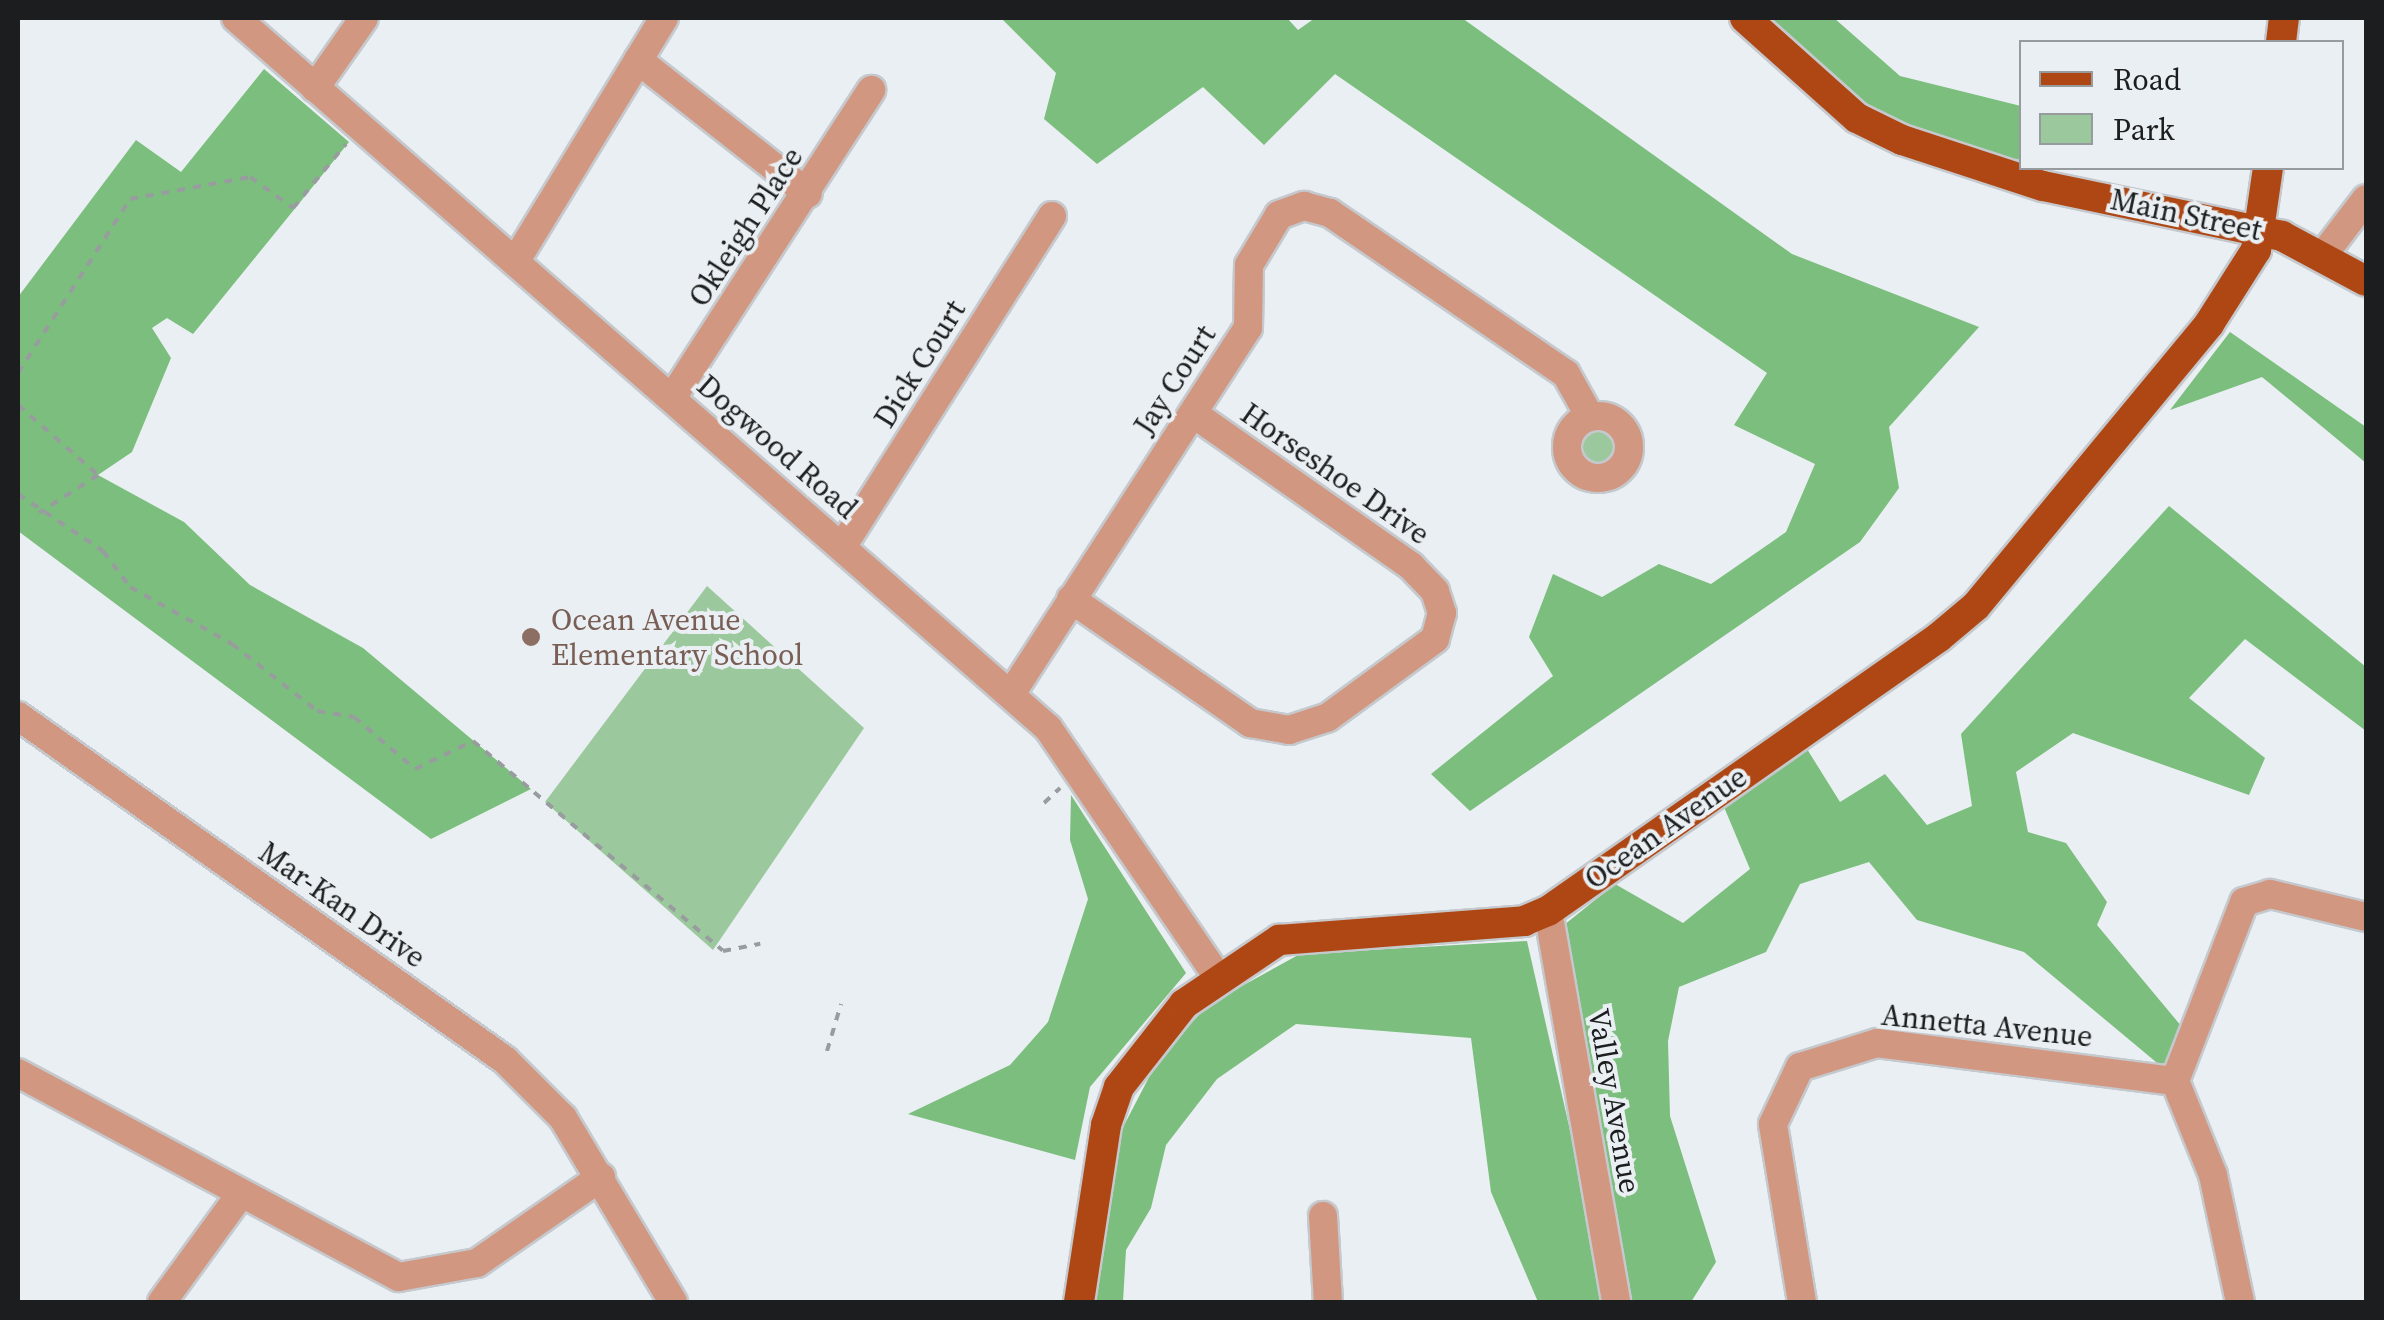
<!DOCTYPE html>
<style>
body{margin:0}
#map{position:relative;width:2384px;height:1320px;overflow:hidden;background:#eaeff3;font-family:"Source Serif 4",serif}
div>[style]{position:absolute}
.green>*{inset:0;background:#9bc89c}
.round{border-radius:50%}
.forest>*{inset:0;background:#7bbe7d}
.path>*{height:4px;margin-top:-2px;transform-origin:0;background:repeating-linear-gradient(90deg,#989c9e 0 8px,transparent 0 16px)}
.roads{filter:drop-shadow(2px 0 #c5c9cd) drop-shadow(-2px 0 #c5c9cd) drop-shadow(0 2px #c5c9cd) drop-shadow(0 -2px #c5c9cd)}
.minor>*{height:28px;margin:-14px;padding:0 14px;transform-origin:14px;border-radius:14px;background:#d29780}
.minor>.ring{margin:-14px;padding:0;box-sizing:content-box;background:none;border:28px solid #d29780;border-radius:50%}
.major>*{height:30px;margin:-15px;padding:0 15px;transform-origin:15px;border-radius:15px;background:#af4714}
.dots>*{width:28px;height:28px;translate:-50% -50%;box-sizing:border-box;border:5px solid #eaeff3;border-radius:50%}
span{translate:-50% -50%;white-space:nowrap;text-align:center;line-height:1.15;-webkit-text-stroke:8px #eaeff3;paint-order:stroke}
.street-label{font-size:30px;color:#1b1d1e}
.education-label{font-size:30px;color:#785e54}
.left{translate:0 -50%;text-align:left}
.frame{position:absolute;inset:0;border:20px solid #1b1d1e;pointer-events:none}
.legend{position:absolute;left:2019px;top:40px;width:325px;height:130px;box-sizing:border-box;background:#eaeff3;border:2px solid #979b9e;margin:0;padding:12px 18px;list-style:none;font-size:30px;color:#1b1d1e}
.legend li{display:flex;align-items:center;gap:20px;height:50px}
.legend b{width:50px;border:2px solid #979b9e}
</style>
<div id="map">
<div class="green">
<div class="round" style="left:1570px;top:420px;width:54px;height:54px"></div>
<div style="clip-path:polygon(707px 586px,864px 728px,713px 950px,545px 802px)"></div>
</div>
<div class="forest">
<div style="clip-path:polygon(1001px 18px,1287px 18px,1298px 30px,1315px 18px,1462px 18px,1792px 254px,1979px 327px,1889px 427px,1899px 488px,1860px 542px,1470px 811px,1431px 774px,1553px 676px,1529px 637px,1553px 574px,1602px 597px,1659px 564px,1711px 584px,1786px 532px,1815px 464px,1734px 425px,1767px 373px,1335px 74px,1264px 145px,1203px 87px,1097px 164px,1044px 119px,1056px 73px)"></div>
<div style="clip-path:polygon(1769px 18px,1834px 18px,1900px 76px,2021px 106px,2021px 160px,1962px 149px,1867px 106px)"></div>
<div style="clip-path:polygon(264px 69px,349px 142px,193px 334px,167px 318px,152px 328px,171px 358px,132px 452px,98px 475px,184px 522px,250px 585px,363px 648px,531px 789px,431px 839px,18px 531px,18px 297px,136px 140px,181px 172px)"></div>
<div style="clip-path:polygon(2230px 332px,2366px 427px,2366px 463px,2262px 377px,2170px 410px)"></div>
<div style="clip-path:polygon(2169px 506px,2366px 667px,2366px 731px,2245px 639px,2189px 698px,2265px 758px,2249px 795px,2073px 733px,2016px 772px,2028px 832px,2066px 843px,2107px 902px,2097px 925px,2187px 1033px,2168px 1072px,2024px 952px,1917px 920px,1869px 862px,1800px 884px,1766px 952px,1679px 987px,1668px 1041px,1670px 1116px,1716px 1262px,1691px 1302px,1628px 1302px,1564px 925px,1615px 884px,1683px 923px,1750px 869px,1724px 807px,1807px 749px,1840px 802px,1885px 774px,1927px 825px,1972px 806px,1961px 734px)"></div>
<div style="clip-path:polygon(1071px 795px,1186px 973px,1090px 1087px,1075px 1160px,908px 1114px,1010px 1065px,1048px 1022px,1088px 899px,1070px 840px)"></div>
<div style="clip-path:polygon(1527px 941px,1609px 1302px,1538px 1302px,1491px 1192px,1471px 1038px,1296px 1024px,1217px 1079px,1166px 1145px,1151px 1208px,1126px 1250px,1123px 1302px,1090px 1302px,1119px 1135px,1159px 1058px,1209px 1004px,1300px 954px)"></div>
</div>
<div class="path">
<div style="left:18px;top:373px;width:207px;rotate:-57.2deg"></div>
<div style="left:130px;top:199px;width:122px;rotate:-10.4deg"></div>
<div style="left:250px;top:177px;width:53px;rotate:35.8deg"></div>
<div style="left:293px;top:208px;width:83px;rotate:-50.4deg"></div>
<div style="left:18px;top:405px;width:106px;rotate:41.2deg"></div>
<div style="left:98px;top:475px;width:70px;rotate:147.2deg"></div>
<div style="left:18px;top:494px;width:102px;rotate:33.8deg"></div>
<div style="left:103px;top:551px;width:45px;rotate:53.1deg"></div>
<div style="left:130px;top:587px;width:117px;rotate:29.2deg"></div>
<div style="left:232px;top:644px;width:108px;rotate:38.2deg"></div>
<div style="left:317px;top:711px;width:37px;rotate:9deg"></div>
<div style="left:354px;top:717px;width:80px;rotate:40.4deg"></div>
<div style="left:415px;top:769px;width:64px;rotate:-25.8deg"></div>
<div style="left:473px;top:741px;width:326px;rotate:40deg"></div>
<div style="left:723px;top:951px;width:38px;rotate:-11deg"></div>
<div style="left:1044px;top:803px;width:22px;rotate:-43deg"></div>
<div style="left:827px;top:1051px;width:49px;rotate:-73.4deg"></div>
</div>
<div class="roads">
<div class="minor">
<div style="left:236px;top:18px;width:1079px;rotate:41.17deg"></div>
<div style="left:1048px;top:728px;width:300px;rotate:55.7deg"></div>
<div style="left:638px;top:60px;width:216px;rotate:38.2deg"></div>
<div style="left:315px;top:88px;width:85px;rotate:-55deg"></div>
<div style="left:2324px;top:254px;width:69px;rotate:-52.6deg"></div>
<div style="left:515px;top:262px;width:286px;rotate:-58.6deg"></div>
<div style="left:672px;top:398px;width:367px;rotate:-57.1deg"></div>
<div class="ring" style="left:1567px;top:416px;width:34px;height:34px"></div>
<div style="left:842px;top:547px;width:392px;rotate:-57.6deg"></div>
<div style="left:1071px;top:599px;width:218px;rotate:34.7deg"></div>
<div style="left:1250px;top:723px;width:40px;rotate:10deg"></div>
<div style="left:1289px;top:730px;width:40px;rotate:-18deg"></div>
<div style="left:1327px;top:718px;width:134px;rotate:-36.2deg"></div>
<div style="left:1435px;top:639px;width:27px;rotate:-75deg"></div>
<div style="left:1442px;top:613px;width:23px;rotate:-108deg"></div>
<div style="left:1435px;top:591px;width:35px;rotate:-134deg"></div>
<div style="left:1411px;top:566px;width:265px;rotate:-145deg"></div>
<div style="left:1011px;top:694px;width:436px;rotate:-57.1deg"></div>
<div style="left:1248px;top:328px;width:63px;rotate:-89.1deg"></div>
<div style="left:1249px;top:265px;width:58px;rotate:-59deg"></div>
<div style="left:1279px;top:215px;width:27px;rotate:-20deg"></div>
<div style="left:1304px;top:206px;width:27px;rotate:15deg"></div>
<div style="left:1330px;top:213px;width:286px;rotate:34.3deg"></div>
<div style="left:1566px;top:374px;width:49px;rotate:60.8deg"></div>
<div style="left:18px;top:716px;width:596px;rotate:35.24deg"></div>
<div style="left:505px;top:1060px;width:82px;rotate:45deg"></div>
<div style="left:563px;top:1118px;width:214px;rotate:59.1deg"></div>
<div style="left:1548px;top:911px;width:397px;rotate:80.1deg"></div>
<div style="left:18px;top:1073px;width:432px;rotate:28.2deg"></div>
<div style="left:399px;top:1277px;width:79px;rotate:-10.2deg"></div>
<div style="left:477px;top:1263px;width:151px;rotate:-34.7deg"></div>
<div style="left:1323px;top:1216px;width:86px;rotate:86.7deg"></div>
<div style="left:162px;top:1302px;width:132px;rotate:-53.9deg"></div>
<div style="left:1802px;top:1302px;width:180px;rotate:-99.3deg"></div>
<div style="left:1773px;top:1124px;width:63px;rotate:-64.7deg"></div>
<div style="left:1800px;top:1067px;width:81px;rotate:-17.3deg"></div>
<div style="left:1877px;top:1043px;width:300px;rotate:7.3deg"></div>
<div style="left:2240px;top:1302px;width:130px;rotate:-102deg"></div>
<div style="left:2213px;top:1175px;width:101px;rotate:-112deg"></div>
<div style="left:2175px;top:1081px;width:192px;rotate:-68.9deg"></div>
<div style="left:2244px;top:902px;width:27px;rotate:-17deg"></div>
<div style="left:2270px;top:894px;width:99px;rotate:13.5deg"></div>
</div>
<div class="major">
<div style="left:1745px;top:18px;width:150px;rotate:41.8deg"></div>
<div style="left:1857px;top:118px;width:50px;rotate:26.1deg"></div>
<div style="left:1902px;top:140px;width:148px;rotate:18.1deg"></div>
<div style="left:2043px;top:186px;width:244px;rotate:11.8deg"></div>
<div style="left:2282px;top:236px;width:95px;rotate:28.2deg"></div>
<div style="left:2281px;top:42px;width:24px;rotate:-83deg"></div>
<div style="left:1079px;top:1302px;width:179px;rotate:-81.3deg"></div>
<div style="left:1106px;top:1125px;width:40px;rotate:-71.1deg"></div>
<div style="left:1119px;top:1087px;width:105px;rotate:-51.9deg"></div>
<div style="left:1184px;top:1004px;width:115px;rotate:-34deg"></div>
<div style="left:1279px;top:940px;width:246px;rotate:-4.4deg"></div>
<div style="left:1524px;top:921px;width:26px;rotate:-23deg"></div>
<div style="left:1548px;top:911px;width:477px;rotate:-35deg"></div>
<div style="left:1939px;top:637px;width:48px;rotate:-40deg"></div>
<div style="left:1976px;top:606px;width:366px;rotate:-50.4deg"></div>
<div style="left:2209px;top:324px;width:88px;rotate:-57.6deg"></div>
<div style="left:2256px;top:250px;width:83px;rotate:-81.7deg"></div>
</div>
</div>
<div class="dots">
<div style="left:531px;top:637px;background:#8d6e63"></div>
</div>
<div class="street-label">
<span style="left:2186px;top:215px;rotate:12deg">Main Street</span>
<span style="left:746px;top:227px;rotate:-57deg">Okleigh Place</span>
<span style="left:920px;top:364px;rotate:-58deg">Dick Court</span>
<span style="left:1175px;top:380px;rotate:-57deg">Jay Court</span>
<span style="left:777px;top:447px;rotate:41deg">Dogwood Road</span>
<span style="left:1335px;top:474px;rotate:35deg">Horseshoe Drive</span>
<span style="left:1666px;top:828px;rotate:-35deg">Ocean Avenue</span>
<span style="left:342px;top:905px;rotate:35deg">Mar-Kan Drive</span>
<span style="left:1987px;top:1026px;rotate:6deg">Annetta Avenue</span>
<span style="left:1614px;top:1101px;rotate:80deg">Valley Avenue</span>
</div>
<div class="education-label">
<span class="left" style="left:551px;top:637px">Ocean Avenue<br>Elementary School</span>
</div>
<div class="frame"></div>
<ul class="legend">
<li><b style="height:12px;background:#af4714"></b>Road</li>
<li><b style="height:28px;background:#9bc89c"></b>Park</li>
</ul>
</div>
